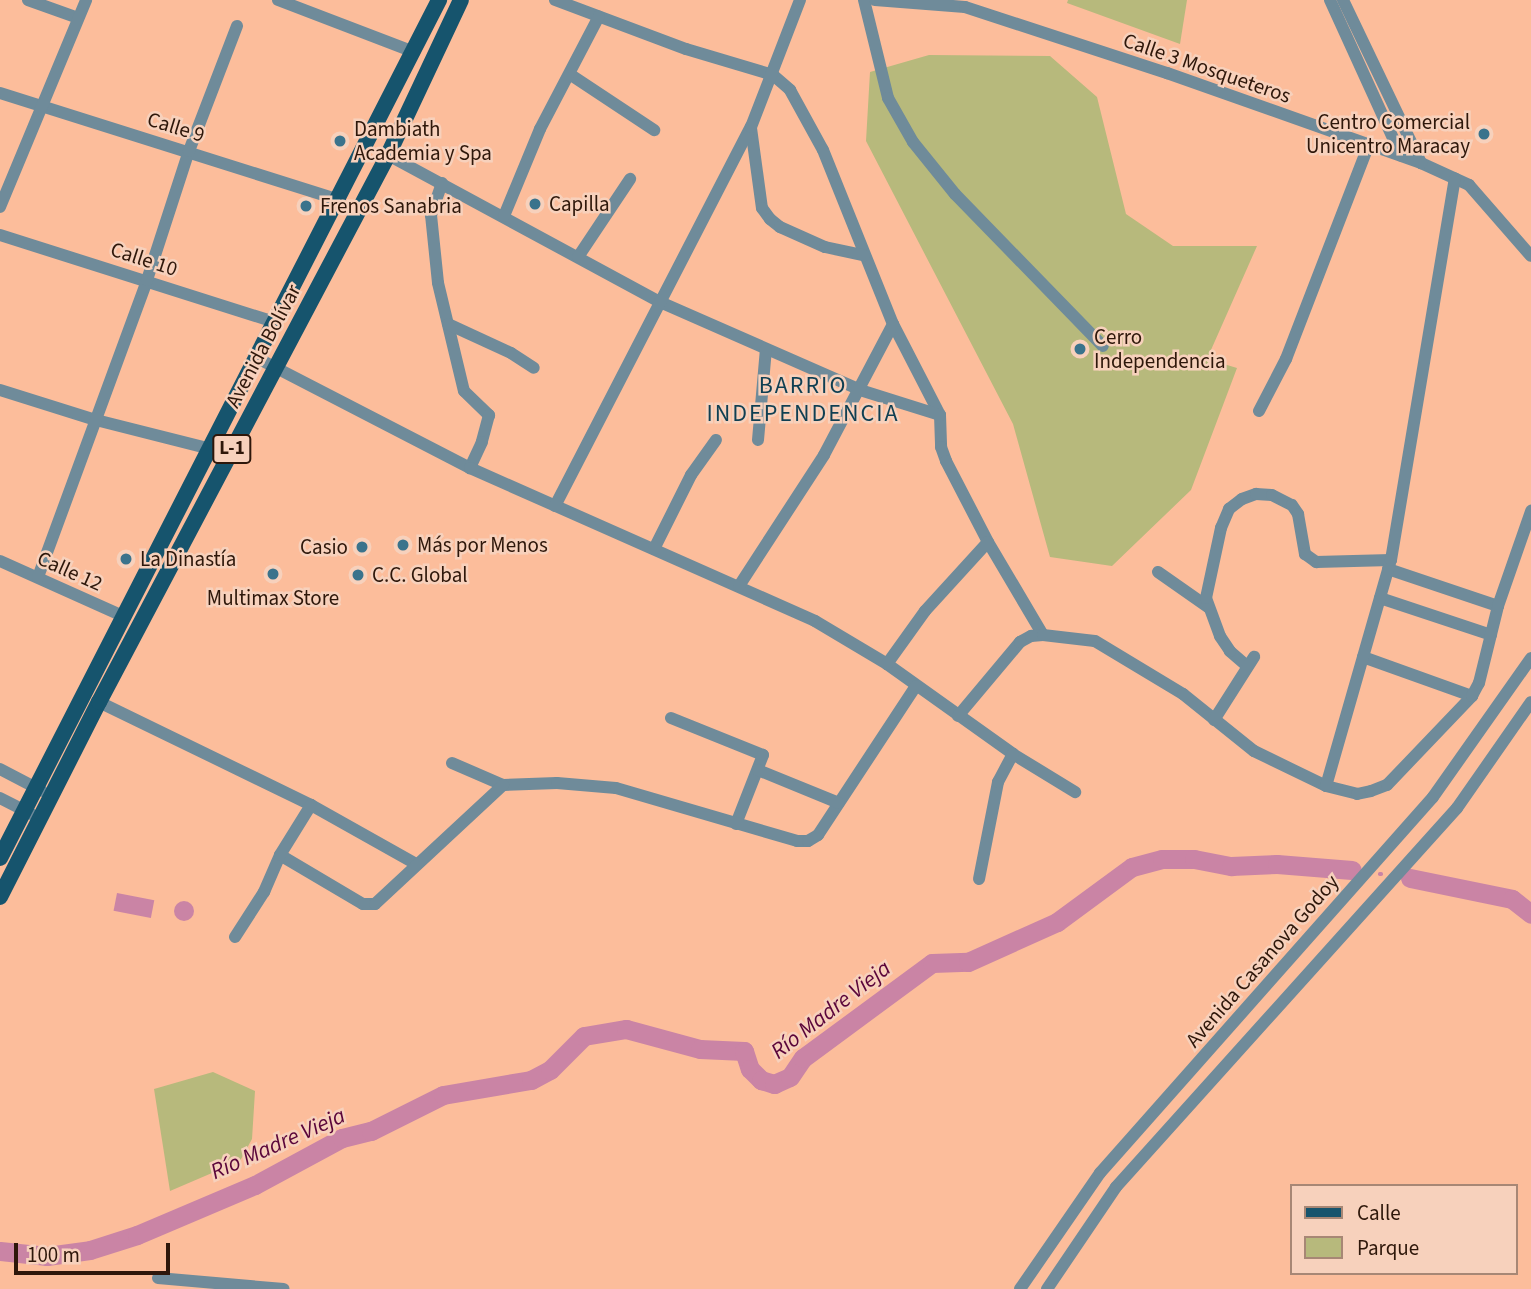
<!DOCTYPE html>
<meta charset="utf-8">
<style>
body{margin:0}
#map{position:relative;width:1531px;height:1289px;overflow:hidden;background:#fcbd9b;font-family:"Source Sans 3",sans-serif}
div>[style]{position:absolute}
.green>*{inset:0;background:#b7b97c}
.water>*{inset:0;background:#ca84a5;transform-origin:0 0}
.round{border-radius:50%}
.stream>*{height:3.5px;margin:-1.75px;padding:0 1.75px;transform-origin:1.75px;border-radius:1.75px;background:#ca84a5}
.river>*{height:19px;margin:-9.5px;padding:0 9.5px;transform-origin:9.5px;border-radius:9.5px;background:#ca84a5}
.minor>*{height:12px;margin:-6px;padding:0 6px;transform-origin:6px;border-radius:6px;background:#6f8b9a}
.major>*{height:16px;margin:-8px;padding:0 8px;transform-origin:8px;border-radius:8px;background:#16546d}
.dots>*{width:19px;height:19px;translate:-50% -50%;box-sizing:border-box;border:4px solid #f7d1bc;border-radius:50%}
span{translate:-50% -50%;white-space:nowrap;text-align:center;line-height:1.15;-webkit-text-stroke:5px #f7d1bc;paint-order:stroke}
.shield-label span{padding:2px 5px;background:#f7d1bc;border:2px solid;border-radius:5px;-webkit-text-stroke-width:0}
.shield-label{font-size:19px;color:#2e170a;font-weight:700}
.street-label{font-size:21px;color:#2e170a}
.poi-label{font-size:21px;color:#2e170a}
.right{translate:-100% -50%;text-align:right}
.left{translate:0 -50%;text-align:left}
.water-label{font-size:23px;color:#5a053a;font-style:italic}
.quarter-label{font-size:24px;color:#0f3f52;letter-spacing:2px}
.legend{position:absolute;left:1290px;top:1184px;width:228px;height:91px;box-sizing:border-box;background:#f7d1bc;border:2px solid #a78775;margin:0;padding:9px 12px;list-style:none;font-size:21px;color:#2e170a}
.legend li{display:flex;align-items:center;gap:14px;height:35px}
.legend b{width:35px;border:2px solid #a78775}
.scale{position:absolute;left:14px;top:1243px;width:156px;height:32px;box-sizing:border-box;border:4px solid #2e170a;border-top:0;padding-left:9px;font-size:21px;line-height:24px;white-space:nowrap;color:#2e170a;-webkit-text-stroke:5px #f7d1bc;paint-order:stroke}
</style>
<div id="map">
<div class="green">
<div style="clip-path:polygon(1068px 0,1187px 0,1180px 44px,1067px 3px)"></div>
<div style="clip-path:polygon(929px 55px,1050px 56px,1097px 97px,1126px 214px,1173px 246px,1257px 246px,1207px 359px,1237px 368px,1191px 490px,1112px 566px,1050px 557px,1013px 424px,866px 141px,870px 72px)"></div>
<div style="clip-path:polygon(213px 1072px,255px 1091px,252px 1139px,240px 1161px,170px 1191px,154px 1089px)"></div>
</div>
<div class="water">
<div style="left:117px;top:893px;width:38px;height:18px;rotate:11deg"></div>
<div class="round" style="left:174px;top:901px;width:20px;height:20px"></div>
</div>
<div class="stream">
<div style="left:1380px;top:874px;width:1px"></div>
</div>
<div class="river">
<div style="left:1410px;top:878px;width:104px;rotate:11.6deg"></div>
<div style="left:1512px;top:899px;width:24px;rotate:38deg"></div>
<div style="left:0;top:1251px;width:47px;rotate:6.1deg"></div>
<div style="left:47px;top:1256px;width:43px;rotate:-7.9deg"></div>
<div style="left:90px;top:1250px;width:49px;rotate:-17.7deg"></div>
<div style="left:137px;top:1235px;width:128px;rotate:-23deg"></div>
<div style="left:255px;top:1185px;width:99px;rotate:-28.4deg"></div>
<div style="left:342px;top:1138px;width:30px;rotate:-14deg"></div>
<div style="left:371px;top:1131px;width:80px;rotate:-26.6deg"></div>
<div style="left:443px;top:1095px;width:89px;rotate:-9.7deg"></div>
<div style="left:531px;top:1080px;width:21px;rotate:-28deg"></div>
<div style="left:550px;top:1070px;width:48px;rotate:-45deg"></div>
<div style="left:584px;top:1036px;width:43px;rotate:-9.5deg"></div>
<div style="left:626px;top:1029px;width:77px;rotate:15.1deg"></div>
<div style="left:700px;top:1049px;width:44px;rotate:2.6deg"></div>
<div style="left:744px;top:1051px;width:19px;rotate:72deg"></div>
<div style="left:750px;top:1069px;width:16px;rotate:45deg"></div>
<div style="left:761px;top:1080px;width:14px;rotate:17deg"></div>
<div style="left:774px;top:1084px;width:17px;rotate:-24deg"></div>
<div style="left:790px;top:1077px;width:23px;rotate:-56deg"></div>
<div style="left:803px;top:1058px;width:160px;rotate:-36.4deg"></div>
<div style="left:932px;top:963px;width:36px;rotate:-2deg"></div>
<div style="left:968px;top:962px;width:98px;rotate:-24.2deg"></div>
<div style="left:1057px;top:922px;width:93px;rotate:-36.3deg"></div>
<div style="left:1132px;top:867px;width:31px;rotate:-15deg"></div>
<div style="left:1162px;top:859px;width:32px"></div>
<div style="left:1194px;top:859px;width:38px;rotate:11deg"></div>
<div style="left:1231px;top:866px;width:46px;rotate:-2.5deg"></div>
<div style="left:1277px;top:864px;width:75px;rotate:4.6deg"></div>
</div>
<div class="minor">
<div style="left:28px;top:0;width:53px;rotate:19.8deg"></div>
<div style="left:278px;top:0;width:146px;rotate:20.9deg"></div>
<div style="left:555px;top:0;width:140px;rotate:20.5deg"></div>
<div style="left:686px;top:49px;width:91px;rotate:16.6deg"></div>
<div style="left:773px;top:75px;width:23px;rotate:41deg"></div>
<div style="left:790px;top:90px;width:68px;rotate:61.2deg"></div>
<div style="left:823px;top:150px;width:188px;rotate:68.1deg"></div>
<div style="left:893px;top:324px;width:102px;rotate:62.7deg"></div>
<div style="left:940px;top:415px;width:32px;rotate:88deg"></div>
<div style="left:941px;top:447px;width:15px;rotate:70deg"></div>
<div style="left:946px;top:461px;width:91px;rotate:62.6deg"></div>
<div style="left:988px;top:542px;width:108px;rotate:59.4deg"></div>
<div style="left:864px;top:0;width:101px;rotate:76.2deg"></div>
<div style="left:888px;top:98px;width:51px;rotate:60.4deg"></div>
<div style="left:913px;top:142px;width:67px;rotate:51.1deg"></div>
<div style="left:955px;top:194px;width:212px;rotate:45.8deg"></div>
<div style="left:875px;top:0;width:90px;rotate:4.4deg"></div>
<div style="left:965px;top:7px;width:213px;rotate:18.1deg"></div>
<div style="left:1167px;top:73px;width:269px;rotate:19.5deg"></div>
<div style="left:1421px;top:163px;width:53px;rotate:24.6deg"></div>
<div style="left:1469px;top:185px;width:94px;rotate:48.9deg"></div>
<div style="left:1330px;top:0;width:171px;rotate:65.5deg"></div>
<div style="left:1343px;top:0;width:181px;rotate:64.4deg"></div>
<div style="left:571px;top:75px;width:100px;rotate:33.5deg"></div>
<div style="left:0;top:93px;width:355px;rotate:17.5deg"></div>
<div style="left:751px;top:128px;width:81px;rotate:82.2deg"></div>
<div style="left:762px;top:208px;width:14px;rotate:54deg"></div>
<div style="left:770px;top:219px;width:13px;rotate:39deg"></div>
<div style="left:780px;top:227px;width:49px;rotate:24deg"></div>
<div style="left:825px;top:247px;width:40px;rotate:12deg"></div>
<div style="left:388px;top:155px;width:309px;rotate:28.4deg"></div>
<div style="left:660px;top:302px;width:219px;rotate:23.7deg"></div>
<div style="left:860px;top:390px;width:84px;rotate:17.4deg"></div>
<div style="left:442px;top:183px;width:34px;rotate:109deg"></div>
<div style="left:431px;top:215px;width:68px;rotate:84.1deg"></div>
<div style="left:438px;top:283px;width:111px;rotate:76.5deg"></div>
<div style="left:464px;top:391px;width:35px;rotate:44deg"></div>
<div style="left:489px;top:415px;width:28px;rotate:105deg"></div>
<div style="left:482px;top:442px;width:29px;rotate:115deg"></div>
<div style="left:0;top:207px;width:224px;rotate:-67.4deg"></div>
<div style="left:504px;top:216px;width:94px;rotate:-67.5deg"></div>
<div style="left:540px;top:129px;width:127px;rotate:-62.4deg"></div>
<div style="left:0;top:235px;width:288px;rotate:17.6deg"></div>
<div style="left:578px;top:257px;width:94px;rotate:-56.3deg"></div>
<div style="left:448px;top:324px;width:69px;rotate:24.7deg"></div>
<div style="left:511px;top:353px;width:27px;rotate:33deg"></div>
<div style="left:257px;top:358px;width:240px;rotate:27.3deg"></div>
<div style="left:470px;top:468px;width:377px;rotate:23.9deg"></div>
<div style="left:815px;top:621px;width:84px;rotate:30.8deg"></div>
<div style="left:887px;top:664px;width:155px;rotate:35.5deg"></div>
<div style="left:1013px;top:754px;width:73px;rotate:31.5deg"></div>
<div style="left:0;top:390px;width:101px;rotate:17.4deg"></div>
<div style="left:96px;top:420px;width:119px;rotate:14.2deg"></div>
<div style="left:1259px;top:411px;width:59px;rotate:-62.6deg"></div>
<div style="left:1286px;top:359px;width:228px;rotate:-68.9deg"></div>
<div style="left:758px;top:440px;width:91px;rotate:-85deg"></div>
<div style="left:555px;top:506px;width:427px;rotate:-62.7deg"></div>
<div style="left:751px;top:127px;width:136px;rotate:-68.9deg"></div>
<div style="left:654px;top:549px;width:83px;rotate:-63.4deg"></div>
<div style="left:691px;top:475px;width:43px;rotate:-54.5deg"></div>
<div style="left:0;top:561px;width:137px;rotate:24.1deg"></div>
<div style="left:1388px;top:569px;width:116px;rotate:18.6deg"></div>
<div style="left:1158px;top:572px;width:61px;rotate:35deg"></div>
<div style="left:38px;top:577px;width:316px;rotate:-69.8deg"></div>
<div style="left:147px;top:280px;width:136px;rotate:-72deg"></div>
<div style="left:189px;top:151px;width:134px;rotate:-69deg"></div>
<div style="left:739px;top:586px;width:156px;rotate:-57deg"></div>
<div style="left:824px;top:455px;width:148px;rotate:-62.2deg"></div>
<div style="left:1380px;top:598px;width:117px;rotate:18.4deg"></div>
<div style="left:1363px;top:657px;width:116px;rotate:19.7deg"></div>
<div style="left:887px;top:664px;width:65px;rotate:-54.4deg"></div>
<div style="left:925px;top:611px;width:93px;rotate:-47.6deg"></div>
<div style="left:1247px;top:666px;width:23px;rotate:-139deg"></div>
<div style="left:1230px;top:651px;width:18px;rotate:-124deg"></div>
<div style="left:1220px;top:636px;width:40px;rotate:-110.2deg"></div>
<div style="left:1206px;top:598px;width:72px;rotate:-77.9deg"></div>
<div style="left:1221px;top:528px;width:21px;rotate:-67deg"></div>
<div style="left:1229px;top:509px;width:16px;rotate:-38deg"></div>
<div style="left:1242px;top:499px;width:15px;rotate:-20deg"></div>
<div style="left:1256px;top:494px;width:16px;rotate:4deg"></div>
<div style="left:1272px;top:495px;width:22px;rotate:27deg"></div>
<div style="left:1292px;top:505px;width:11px;rotate:56deg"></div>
<div style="left:1298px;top:514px;width:41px;rotate:80.1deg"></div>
<div style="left:1305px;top:554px;width:14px;rotate:36deg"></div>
<div style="left:1316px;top:562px;width:75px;rotate:-1.5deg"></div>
<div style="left:99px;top:702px;width:236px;rotate:25.9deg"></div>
<div style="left:311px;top:805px;width:120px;rotate:29.3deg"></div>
<div style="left:958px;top:716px;width:97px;rotate:-50deg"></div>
<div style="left:1020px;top:642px;width:13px;rotate:-29deg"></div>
<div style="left:1031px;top:636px;width:12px;rotate:-5deg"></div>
<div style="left:1043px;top:635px;width:52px;rotate:6.6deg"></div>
<div style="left:1095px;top:641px;width:103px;rotate:31.1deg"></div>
<div style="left:1183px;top:694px;width:91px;rotate:38.8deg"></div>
<div style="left:1254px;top:751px;width:80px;rotate:25.9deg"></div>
<div style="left:1326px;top:786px;width:32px;rotate:14deg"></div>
<div style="left:1357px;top:794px;width:14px;rotate:-12deg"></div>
<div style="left:1371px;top:791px;width:17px;rotate:-21deg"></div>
<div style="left:1387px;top:785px;width:123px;rotate:-46.3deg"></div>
<div style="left:1472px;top:696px;width:15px;rotate:-62deg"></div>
<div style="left:1479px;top:683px;width:79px;rotate:-76.1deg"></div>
<div style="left:1498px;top:606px;width:101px;rotate:-70.8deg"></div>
<div style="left:671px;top:718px;width:99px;rotate:21.9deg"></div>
<div style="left:763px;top:755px;width:74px;rotate:111.4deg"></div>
<div style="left:1214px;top:720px;width:75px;rotate:-57.6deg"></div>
<div style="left:452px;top:763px;width:56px;rotate:23.3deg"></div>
<div style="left:503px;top:785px;width:54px;rotate:-2.1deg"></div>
<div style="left:557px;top:783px;width:59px;rotate:4.8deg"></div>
<div style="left:616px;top:788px;width:189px;rotate:16.3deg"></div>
<div style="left:797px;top:841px;width:11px"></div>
<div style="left:808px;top:841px;width:12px;rotate:-31deg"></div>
<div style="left:818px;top:835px;width:178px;rotate:-56.7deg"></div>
<div style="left:0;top:769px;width:47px;rotate:27.6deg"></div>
<div style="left:758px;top:770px;width:87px;rotate:22.2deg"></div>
<div style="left:1326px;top:786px;width:235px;rotate:-74deg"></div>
<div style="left:1391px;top:560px;width:387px;rotate:-80.5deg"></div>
<div style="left:0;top:798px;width:35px;rotate:27deg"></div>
<div style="left:280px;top:855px;width:96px;rotate:30.6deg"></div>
<div style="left:363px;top:904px;width:12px"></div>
<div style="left:375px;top:904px;width:175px;rotate:-42.9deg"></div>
<div style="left:979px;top:879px;width:99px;rotate:-78.9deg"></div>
<div style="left:998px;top:782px;width:32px;rotate:-62deg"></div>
<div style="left:235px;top:937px;width:54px;rotate:-57.2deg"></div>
<div style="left:264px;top:892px;width:40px;rotate:-66.6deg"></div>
<div style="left:280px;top:855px;width:59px;rotate:-58.2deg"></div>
<div style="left:158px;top:1278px;width:126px;rotate:5deg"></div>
<div style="left:1020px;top:1289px;width:141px;rotate:-55.4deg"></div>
<div style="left:1100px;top:1173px;width:502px;rotate:-48.47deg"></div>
<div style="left:1433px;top:797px;width:170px;rotate:-54.8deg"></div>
<div style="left:1047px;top:1289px;width:123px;rotate:-55.9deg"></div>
<div style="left:1116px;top:1187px;width:510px;rotate:-48.02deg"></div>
<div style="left:1457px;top:808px;width:129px;rotate:-55.1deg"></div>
</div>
<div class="major">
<div style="left:0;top:858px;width:964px;rotate:-62.9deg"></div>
<div style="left:0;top:897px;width:219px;rotate:-63.1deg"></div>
<div style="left:99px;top:702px;width:619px;rotate:-62.15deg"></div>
<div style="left:388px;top:155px;width:171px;rotate:-64.8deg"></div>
</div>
<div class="dots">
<div style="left:1484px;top:134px;background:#3a738c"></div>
<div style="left:340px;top:141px;background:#3a738c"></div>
<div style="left:535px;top:204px;background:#3a738c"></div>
<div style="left:306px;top:206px;background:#3a738c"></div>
<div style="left:1080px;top:349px;background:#3a738c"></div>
<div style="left:403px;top:545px;background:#3a738c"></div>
<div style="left:362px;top:547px;background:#3a738c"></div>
<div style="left:126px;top:559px;background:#3a738c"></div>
<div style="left:273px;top:574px;background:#3a738c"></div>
<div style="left:358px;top:575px;background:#3a738c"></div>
</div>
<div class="shield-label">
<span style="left:232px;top:449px">L-1</span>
</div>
<div class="street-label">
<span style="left:1207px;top:68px;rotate:19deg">Calle 3 Mosqueteros</span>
<span style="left:176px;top:127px;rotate:17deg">Calle 9</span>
<span style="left:144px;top:259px;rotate:18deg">Calle 10</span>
<span style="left:263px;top:346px;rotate:-62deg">Avenida Bolívar</span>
<span style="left:70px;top:571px;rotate:24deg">Calle 12</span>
<span style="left:1262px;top:961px;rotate:-49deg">Avenida Casanova Godoy</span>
</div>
<div class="poi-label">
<span class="right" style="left:1470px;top:134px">Centro Comercial<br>Unicentro Maracay</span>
<span class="left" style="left:354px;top:141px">Dambiath<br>Academia y Spa</span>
<span class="left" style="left:549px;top:204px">Capilla</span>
<span class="left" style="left:320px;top:206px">Frenos Sanabria</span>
<span class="left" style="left:1094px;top:349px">Cerro<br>Independencia</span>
<span class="left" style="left:417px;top:545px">Más por Menos</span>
<span class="right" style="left:348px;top:547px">Casio</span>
<span class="left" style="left:140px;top:559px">La Dinastía</span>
<span class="left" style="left:372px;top:575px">C.C. Global</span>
<span style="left:273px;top:598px">Multimax Store</span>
</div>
<div class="water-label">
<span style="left:831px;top:1010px;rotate:-38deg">Río Madre Vieja</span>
<span style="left:278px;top:1144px;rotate:-24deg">Río Madre Vieja</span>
</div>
<div class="quarter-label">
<span style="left:803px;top:400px">BARRIO<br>INDEPENDENCIA</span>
</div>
<ul class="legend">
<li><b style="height:9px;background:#16546d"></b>Calle</li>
<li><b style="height:19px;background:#b7b97c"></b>Parque</li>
</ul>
<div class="scale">100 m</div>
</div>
